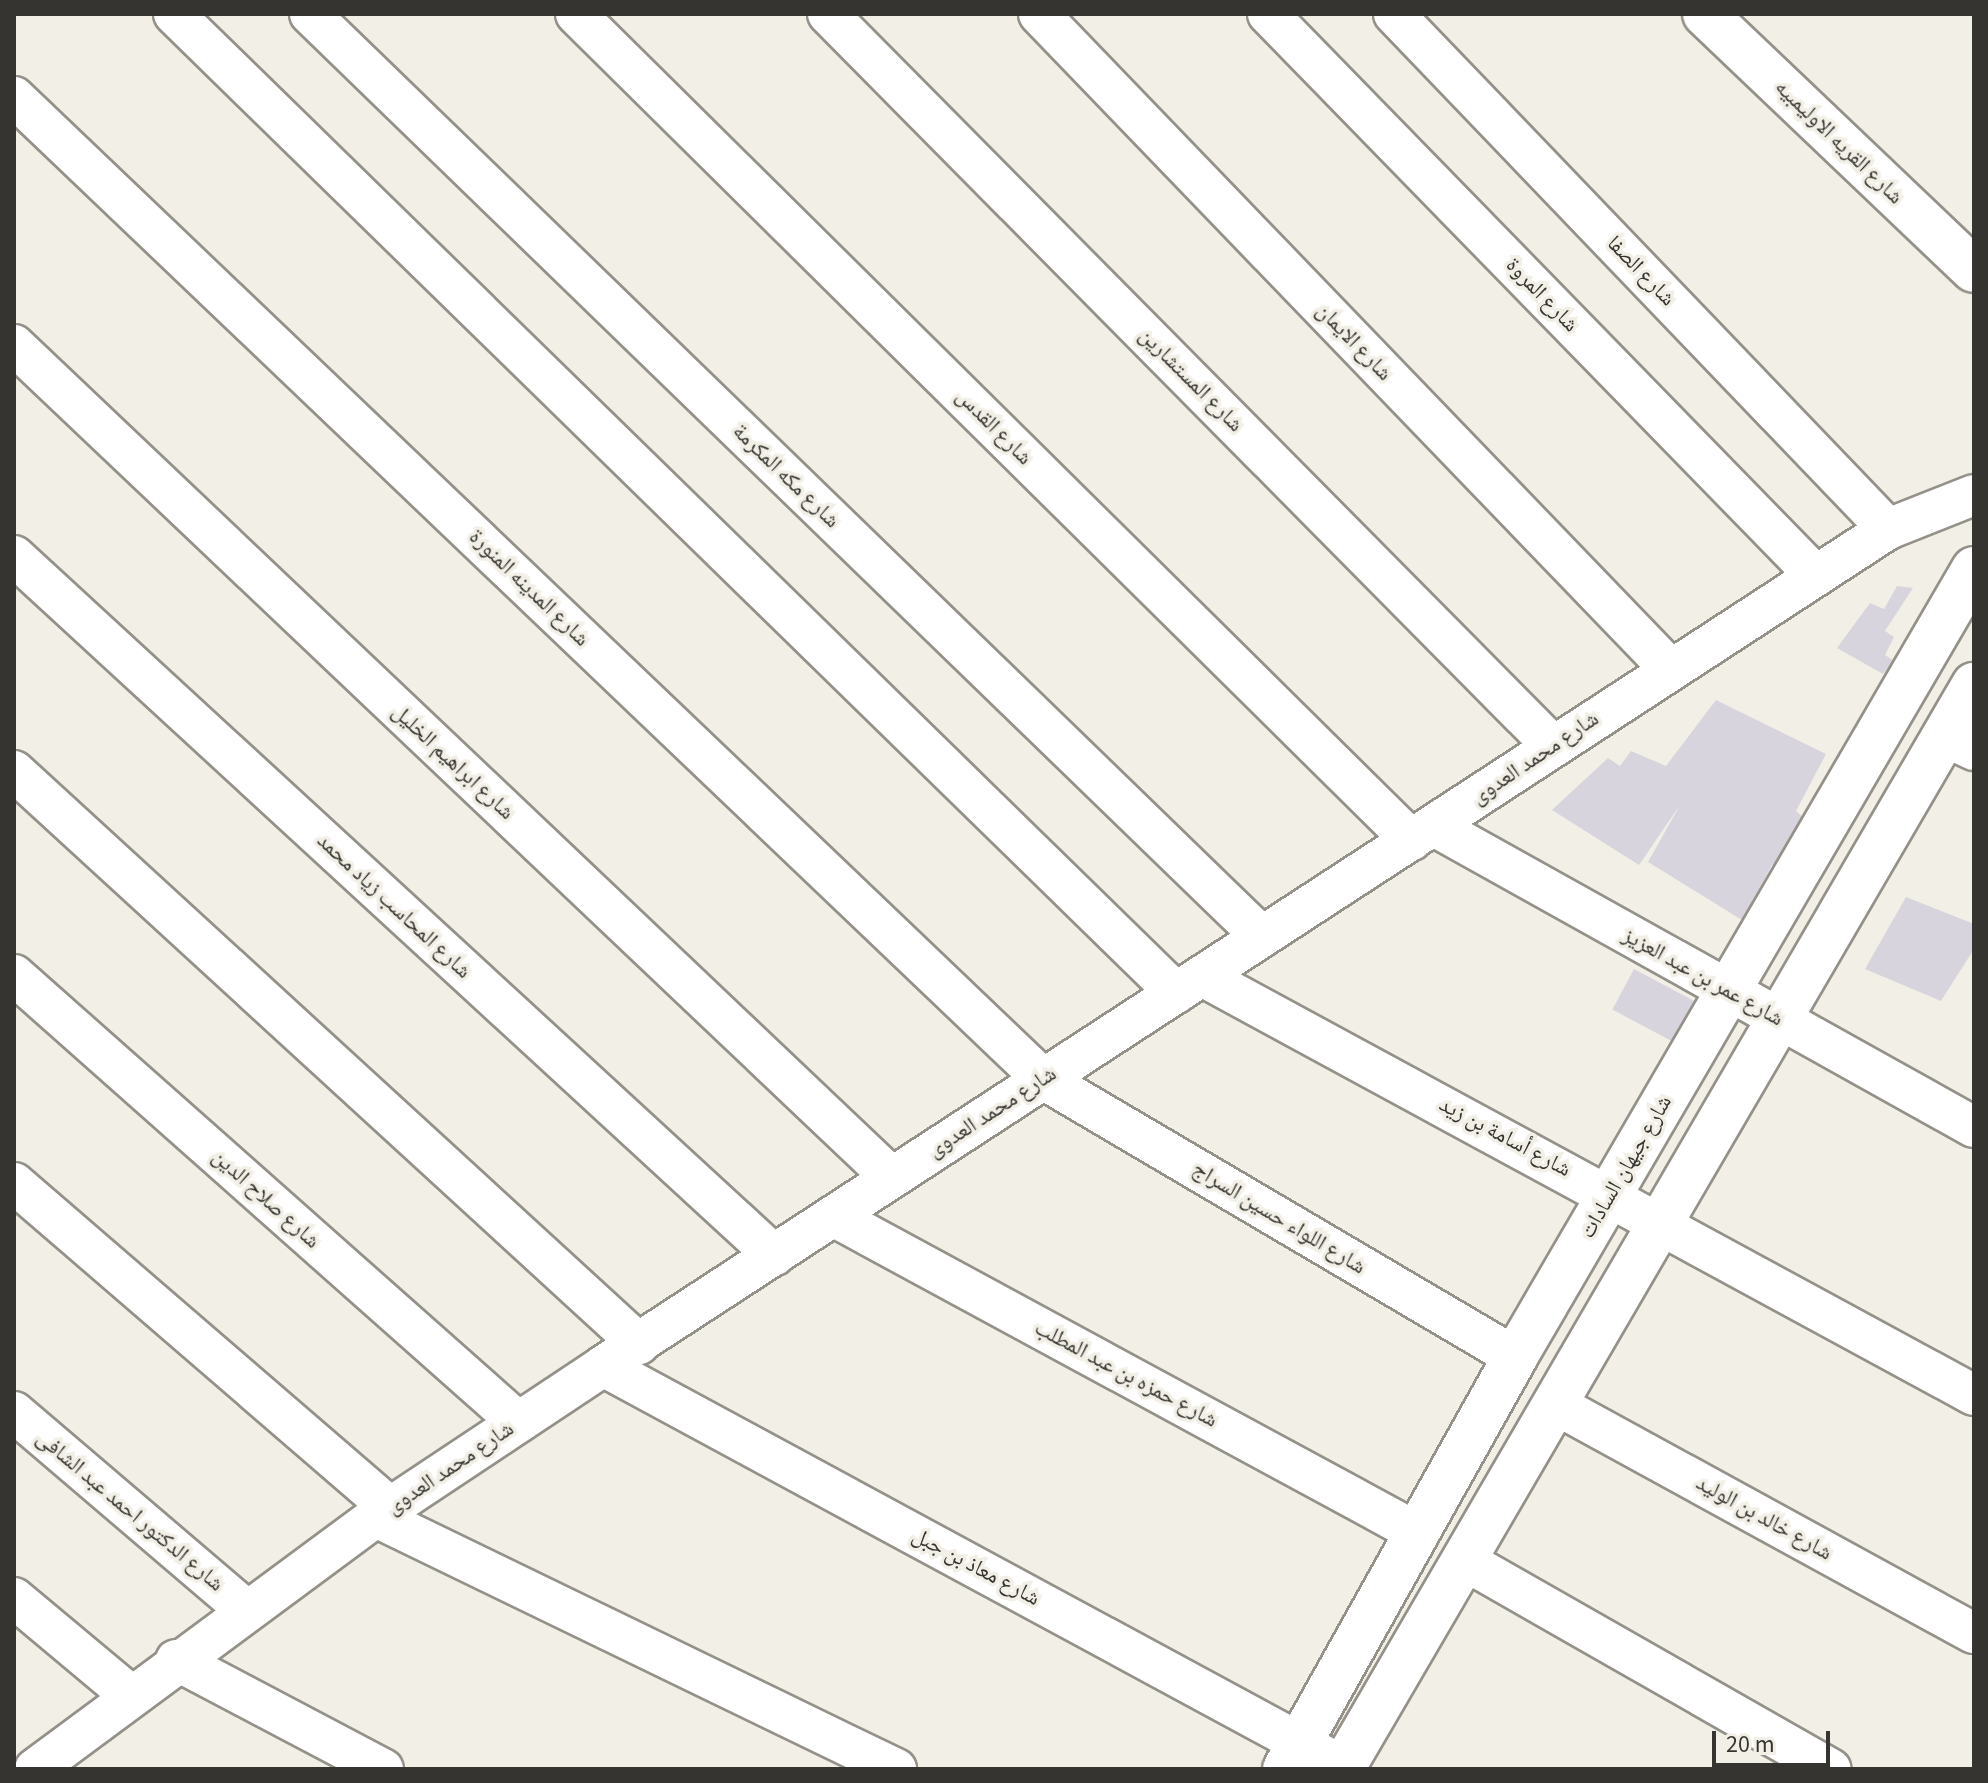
<!DOCTYPE html>
<meta charset="utf-8">
<style>
body{margin:0}
#map{position:relative;width:1988px;height:1783px;overflow:hidden;background:#f2efe6;font-family:"Source Sans 3","Noto Naskh Arabic",sans-serif}
div>[style]{position:absolute}
.building>*{inset:0;background:#d8d4dd;transform-origin:0 0}
.roads{filter:drop-shadow(2px 0 #949189) drop-shadow(-2px 0 #949189) drop-shadow(0 2px #949189) drop-shadow(0 -2px #949189)}
.minor>*{height:40px;margin:-20px;padding:0 20px;transform-origin:20px;border-radius:20px;background:#fff}
.secondary>*{height:44px;margin:-22px;padding:0 22px;transform-origin:22px;border-radius:22px;background:#fff}
span{translate:-50% -50%;white-space:nowrap;text-align:center;line-height:1.15;-webkit-text-stroke:7px #f2efe6;paint-order:stroke}
.street-label{font-size:22px;color:#353430}
.frame{position:absolute;inset:0;border:16px solid #353430;pointer-events:none}
.scale{position:absolute;left:1712px;top:1731px;width:118px;height:36px;box-sizing:border-box;border:4px solid #353430;border-top:0;padding-left:10px;font-size:24px;line-height:28px;white-space:nowrap;color:#353430;-webkit-text-stroke:6px #f2efe6;paint-order:stroke}
</style>
<div id="map">
<div class="building">
<div style="clip-path:polygon(1897px 586px,1913px 588px,1885px 631px,1894px 637px,1885px 655px,1894px 661px,1883px 674px,1837px 648px,1870px 603px,1884px 609px)"></div>
<div style="clip-path:polygon(1716px 700px,1826px 754px,1796px 811px,1815px 828px,1790px 870px,1772px 865px,1742px 920px,1648px 862px,1680px 805px,1639px 865px,1552px 810px,1608px 758px,1620px 766px,1631px 751px,1666px 766px)"></div>
<div style="clip-path:polygon(1906px 897px,1974px 924px,1974px 949px,1941px 1001px,1865px 969px)"></div>
<div style="left:1634px;top:969px;width:82px;height:46px;rotate:28deg"></div>
</div>
<div class="roads">
<div class="minor">
<div style="left:174px;top:14px;width:1401px;rotate:44.33deg"></div>
<div style="left:310px;top:14px;width:1326px;rotate:44.11deg"></div>
<div style="left:576px;top:14px;width:1175px;rotate:44.69deg"></div>
<div style="left:828px;top:14px;width:1030px;rotate:45.28deg"></div>
<div style="left:1039px;top:14px;width:909px;rotate:46.07deg"></div>
<div style="left:1268px;top:14px;width:785px;rotate:45.72deg"></div>
<div style="left:1394px;top:14px;width:714px;rotate:46.19deg"></div>
<div style="left:14px;top:97px;width:1422px;rotate:43.66deg"></div>
<div style="left:1043px;top:1079px;width:548px;rotate:30.5deg"></div>
<div style="left:14px;top:345px;width:1210px;rotate:43.49deg"></div>
<div style="left:14px;top:556px;width:1033px;rotate:42.61deg"></div>
<div style="left:1944px;top:736px;width:33px;rotate:25deg"></div>
<div style="left:14px;top:771px;width:848px;rotate:42.51deg"></div>
<div style="left:1434px;top:826px;width:618px;rotate:29.14deg"></div>
<div style="left:14px;top:975px;width:674px;rotate:41.57deg"></div>
<div style="left:1202px;top:976px;width:878px;rotate:28.49deg"></div>
<div style="left:14px;top:1183px;width:497px;rotate:40.8deg"></div>
<div style="left:833px;top:1216px;width:665px;rotate:28.45deg"></div>
<div style="left:603px;top:1366px;width:847px;rotate:28.41deg"></div>
<div style="left:1555px;top:1404px;width:477px;rotate:28.7deg"></div>
<div style="left:14px;top:1412px;width:305px;rotate:40.5deg"></div>
<div style="left:376px;top:1517px;width:578px;rotate:25.86deg"></div>
<div style="left:1464px;top:1560px;width:422px;rotate:29.7deg"></div>
<div style="left:14px;top:1598px;width:151px;rotate:39.9deg"></div>
<div style="left:176px;top:1660px;width:234px;rotate:27.8deg"></div>
<div style="left:35px;top:1769px;width:424px;rotate:-36.5deg"></div>
<div style="left:376px;top:1517px;width:273px;rotate:-33.6deg"></div>
<div style="left:603px;top:1366px;width:1534px;rotate:-33.08deg"></div>
<div style="left:1888px;top:529px;width:92px;rotate:-21.6deg"></div>
</div>
<div class="secondary">
<div style="left:1705px;top:14px;width:371px;rotate:43.6deg"></div>
<div style="left:1285px;top:1769px;width:472px;rotate:-60.8deg"></div>
<div style="left:1515px;top:1357px;width:912px;rotate:-59.78deg"></div>
<div style="left:1342px;top:1769px;width:1255px;rotate:-59.76deg"></div>
</div>
</div>
<div class="street-label">
<span style="left:1839px;top:142px;rotate:44deg">شارع القريه الاوليمبيه</span>
<span style="left:1641px;top:271px;rotate:46deg">شارع الصفا</span>
<span style="left:1542px;top:295px;rotate:46deg">شارع المروة</span>
<span style="left:1354px;top:342px;rotate:46deg">شارع الايمان</span>
<span style="left:1191px;top:380px;rotate:45deg">شارع المستشارين</span>
<span style="left:994px;top:427px;rotate:45deg">شارع القدس</span>
<span style="left:786px;top:476px;rotate:44deg">شارع مكه المكرمة</span>
<span style="left:529px;top:588px;rotate:44deg">شارع المدينه المنورة</span>
<span style="left:1535px;top:758px;rotate:-34deg">شارع محمد العدوى</span>
<span style="left:453px;top:762px;rotate:43deg">شارع ابراهيم الخليل</span>
<span style="left:394px;top:906px;rotate:43deg">شارع المحاسب زياد محمد</span>
<span style="left:1703px;top:977px;rotate:29deg">شارع عمر بن عبد العزيز</span>
<span style="left:992px;top:1112px;rotate:-33deg">شارع محمد العدوى</span>
<span style="left:1505px;top:1137px;rotate:28deg">شارع أسامة بن زيد</span>
<span style="left:1626px;top:1167px;rotate:-60deg">شارع جيهان السادات</span>
<span style="left:266px;top:1199px;rotate:42deg">شارع صلاح الدين</span>
<span style="left:1279px;top:1218px;rotate:31deg">شارع اللواء حسين السراج</span>
<span style="left:1126px;top:1374px;rotate:28deg">شارع حمزه بن عبد المطلب</span>
<span style="left:450px;top:1468px;rotate:-34deg">شارع محمد العدوى</span>
<span style="left:130px;top:1511px;rotate:40deg">شارع الدكتور احمد عبد الشافى</span>
<span style="left:1764px;top:1518px;rotate:29deg">شارع خالد بن الوليد</span>
<span style="left:976px;top:1567px;rotate:28deg">شارع معاذ بن جبل</span>
</div>
<div class="frame"></div>
<div class="scale">20 m</div>
</div>
